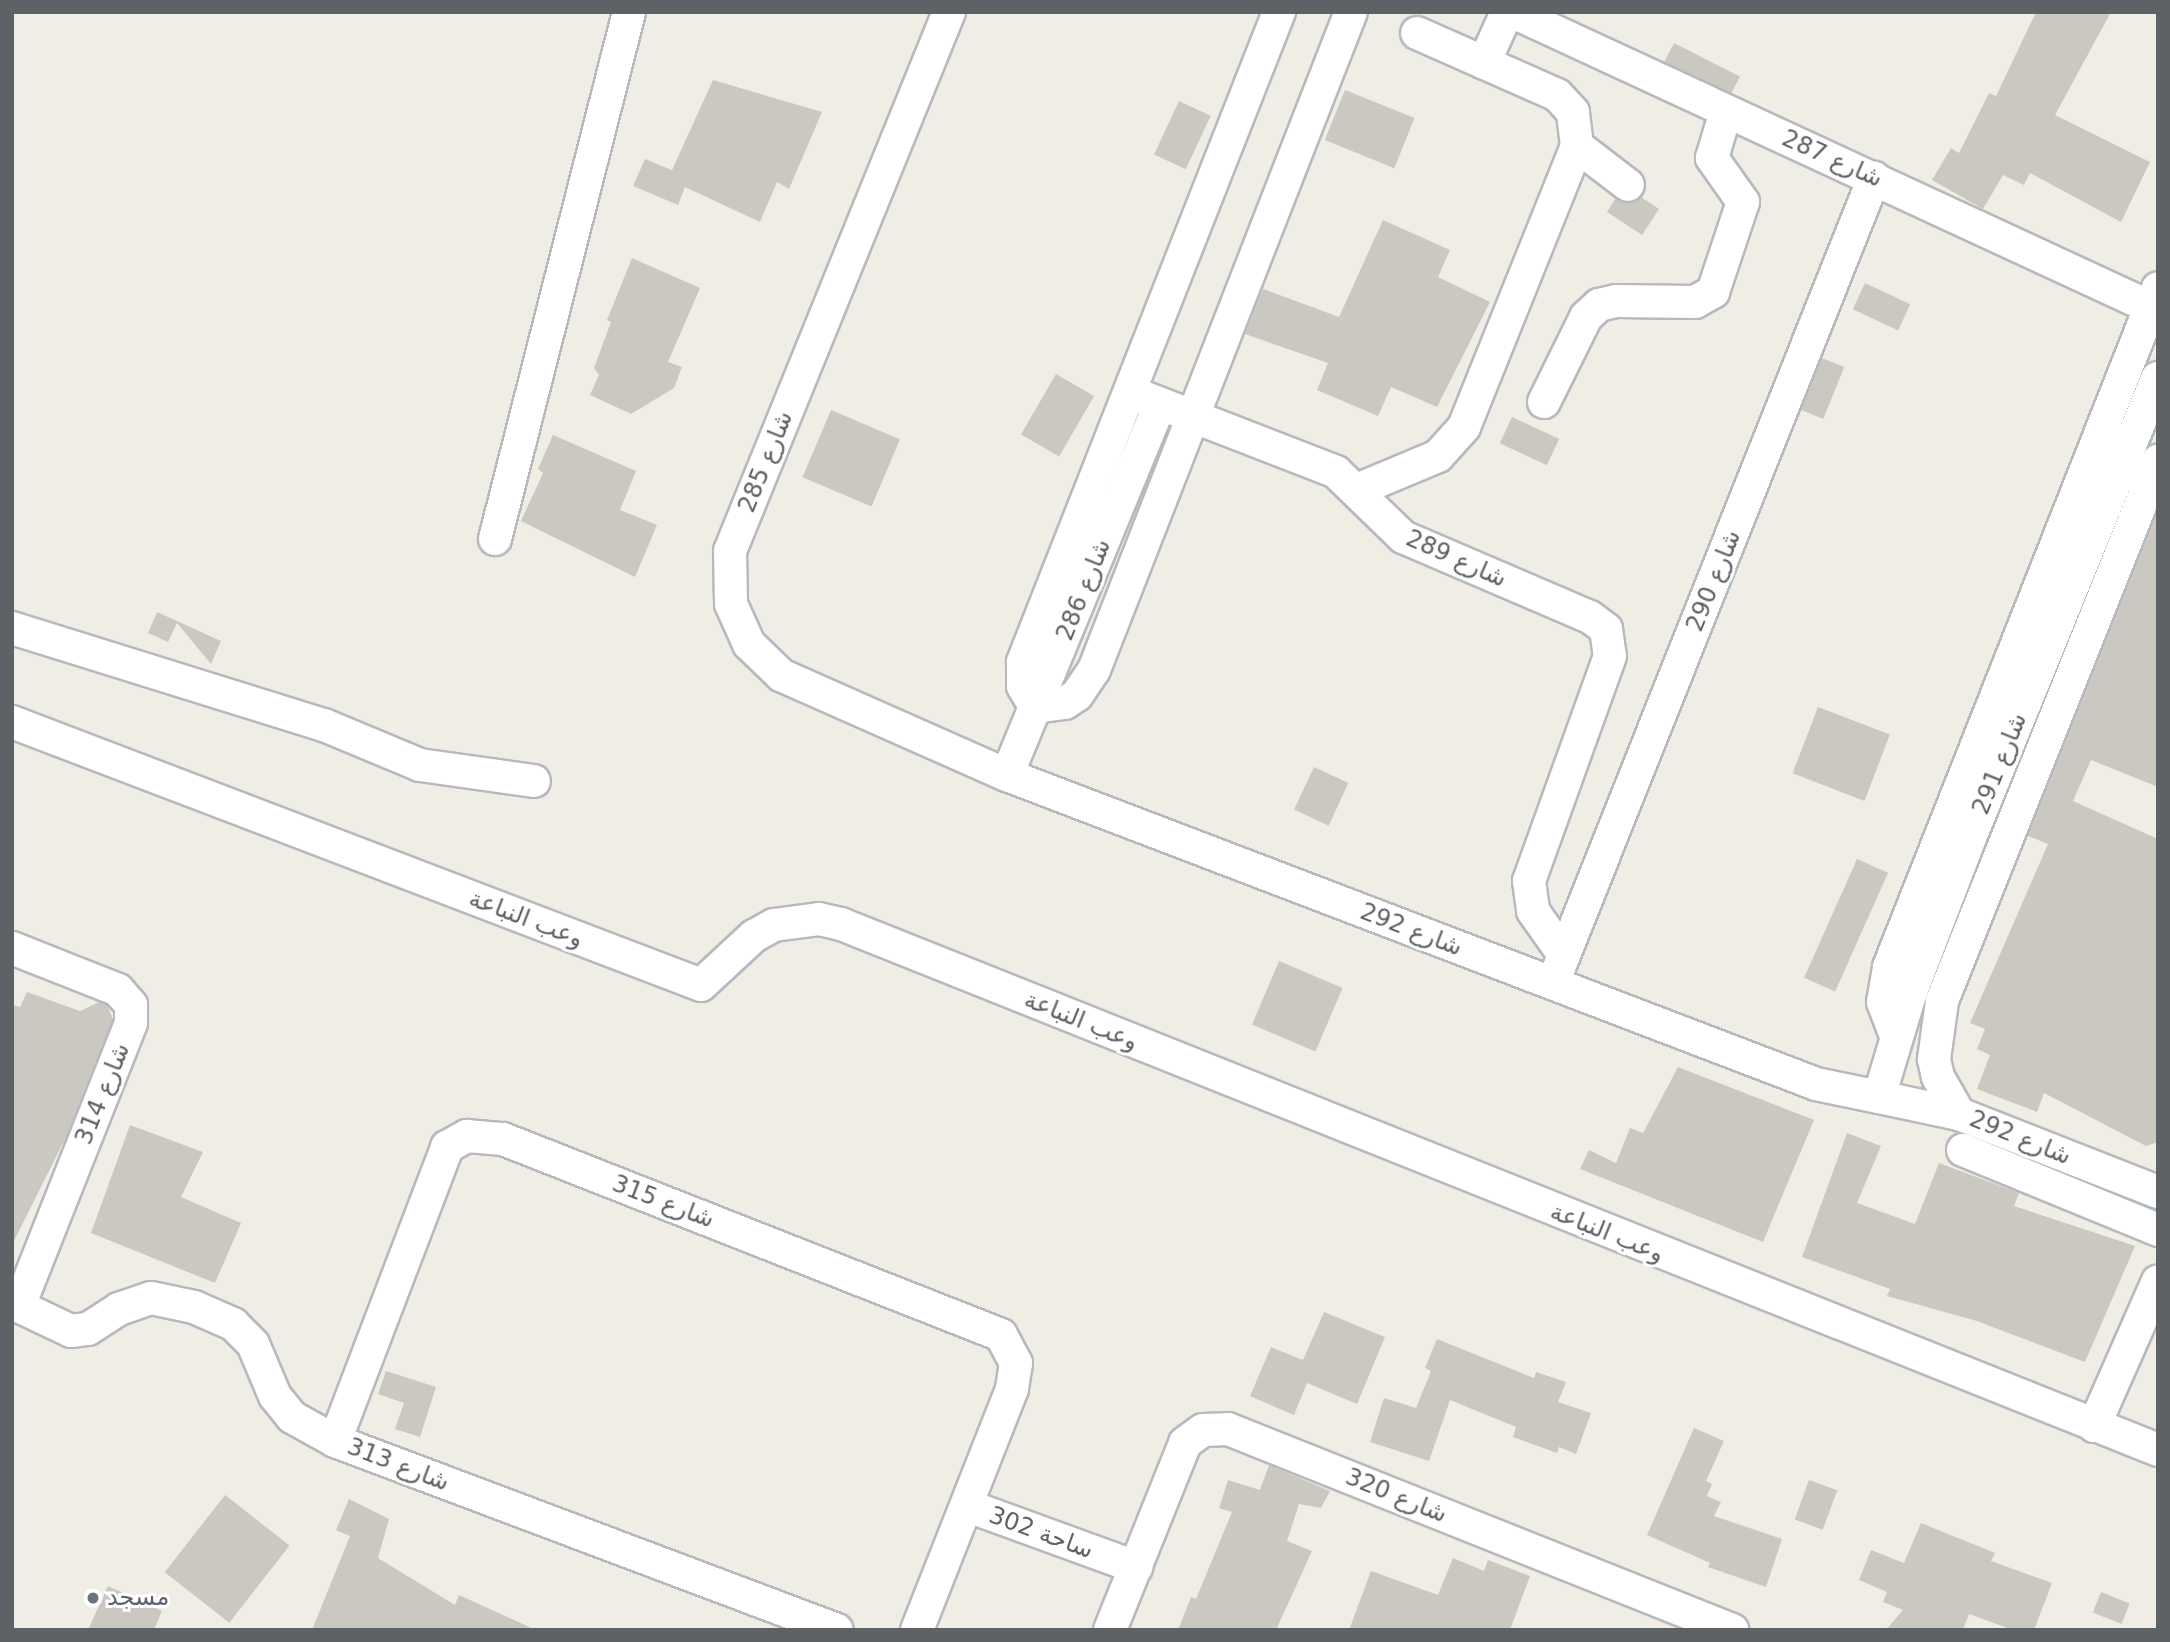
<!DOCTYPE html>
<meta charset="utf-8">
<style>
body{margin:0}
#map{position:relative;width:2170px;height:1642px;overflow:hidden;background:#f0ede5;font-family:"DejaVu Sans","Noto Naskh Arabic",sans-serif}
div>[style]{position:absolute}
.building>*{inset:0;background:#cbc8c2;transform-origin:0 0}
.roads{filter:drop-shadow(2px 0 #b6b9bd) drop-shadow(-2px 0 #b6b9bd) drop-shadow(0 2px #b6b9bd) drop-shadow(0 -2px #b6b9bd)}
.minor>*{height:32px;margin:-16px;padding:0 16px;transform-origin:16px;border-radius:16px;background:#fff}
.dots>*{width:19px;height:19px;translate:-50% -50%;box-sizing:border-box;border:4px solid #fff;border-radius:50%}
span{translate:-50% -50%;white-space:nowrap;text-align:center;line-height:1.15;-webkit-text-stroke:6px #fff;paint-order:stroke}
.street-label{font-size:24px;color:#5d6267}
.worship-label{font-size:24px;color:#5b616d}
.left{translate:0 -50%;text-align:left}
.frame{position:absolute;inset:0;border:14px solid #5d6267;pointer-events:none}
</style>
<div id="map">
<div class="building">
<div style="clip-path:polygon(2036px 12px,2111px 12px,2055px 115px,2150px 162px,2121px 222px,2030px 173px,2024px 185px,2003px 175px,1983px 209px,1932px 180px,1951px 148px,1959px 153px,1989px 93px,1996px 96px)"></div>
<div style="left:1674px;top:43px;width:74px;height:21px;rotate:27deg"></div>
<div style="clip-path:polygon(713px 80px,822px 112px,789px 189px,777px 182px,760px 222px,685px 187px,678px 205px,633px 186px,645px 159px,672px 170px)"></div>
<div style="left:1345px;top:90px;width:75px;height:54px;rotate:22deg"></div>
<div style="left:1179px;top:101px;width:35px;height:59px;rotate:25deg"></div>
<div style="clip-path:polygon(1641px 197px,1659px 209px,1642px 235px,1607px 212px,1615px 199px,1626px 203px)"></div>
<div style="clip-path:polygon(1383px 220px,1450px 250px,1438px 277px,1490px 302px,1437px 407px,1391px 387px,1378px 416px,1317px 390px,1328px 363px,1245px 334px,1263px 289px,1339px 317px)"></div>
<div style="clip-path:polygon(632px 258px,700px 288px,668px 362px,682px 367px,674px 388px,631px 414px,590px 395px,599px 375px,594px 368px,611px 322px,607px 320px)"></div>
<div style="left:1865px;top:283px;width:50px;height:29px;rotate:25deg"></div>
<div style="left:1822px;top:358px;width:24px;height:56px;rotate:22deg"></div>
<div style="left:1056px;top:374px;width:44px;height:70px;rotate:30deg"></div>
<div style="left:831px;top:410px;width:75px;height:73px;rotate:23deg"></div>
<div style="left:1512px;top:417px;width:52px;height:29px;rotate:25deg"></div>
<div style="clip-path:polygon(553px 435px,636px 471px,620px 510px,657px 525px,635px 577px,521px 521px,543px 473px,538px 469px)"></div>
<div style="clip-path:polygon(2156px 516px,2158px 787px,2091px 760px,2073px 801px,2158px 839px,2158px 1142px,2146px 1146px,2044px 1093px,2037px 1112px,1977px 1089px,1990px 1055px,1977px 1049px,1985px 1029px,1970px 1023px,2048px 844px,2028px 836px)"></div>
<div style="clip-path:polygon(157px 612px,221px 641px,211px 664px,177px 623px,168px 642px,148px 633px)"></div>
<div style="left:1818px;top:707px;width:77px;height:71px;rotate:21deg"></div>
<div style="left:1314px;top:767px;width:38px;height:47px;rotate:25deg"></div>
<div style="left:1857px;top:859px;width:34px;height:130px;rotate:24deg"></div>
<div style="left:1279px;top:961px;width:69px;height:69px;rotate:23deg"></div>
<div style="clip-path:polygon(27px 992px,80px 1011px,99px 1002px,107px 1005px,113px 1019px,67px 1135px,12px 1245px,12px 1005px,20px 1007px)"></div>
<div style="clip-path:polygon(1678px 1067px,1814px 1120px,1763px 1242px,1580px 1169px,1589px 1150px,1616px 1163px,1630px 1128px,1643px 1133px)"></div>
<div style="clip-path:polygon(130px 1125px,203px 1152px,181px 1197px,241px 1223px,215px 1283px,91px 1233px)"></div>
<div style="clip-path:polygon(1847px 1133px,1881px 1146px,1857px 1203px,1915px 1224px,1939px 1163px,2019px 1193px,2014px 1206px,2135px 1246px,2085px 1362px,1977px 1321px,1887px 1296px,1890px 1289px,1802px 1257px)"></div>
<div style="clip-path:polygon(1324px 1312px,1385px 1337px,1357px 1404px,1307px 1383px,1294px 1415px,1250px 1396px,1271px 1347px,1303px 1360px)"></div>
<div style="clip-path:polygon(1437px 1339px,1534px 1378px,1536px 1372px,1566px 1382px,1558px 1402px,1591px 1413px,1576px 1454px,1559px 1447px,1557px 1453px,1513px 1437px,1516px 1427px,1450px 1400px,1429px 1461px,1370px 1442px,1384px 1398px,1416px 1408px,1431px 1371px,1425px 1368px)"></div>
<div style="clip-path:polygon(386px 1371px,436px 1387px,420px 1437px,395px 1429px,404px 1403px,378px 1394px)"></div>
<div style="clip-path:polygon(1694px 1428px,1724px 1441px,1706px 1481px,1712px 1484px,1707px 1496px,1721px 1502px,1714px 1516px,1782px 1539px,1766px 1587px,1708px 1567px,1710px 1563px,1647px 1535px)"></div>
<div style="clip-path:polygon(1269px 1465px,1330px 1491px,1321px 1508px,1299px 1504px,1287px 1541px,1312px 1551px,1276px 1630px,1178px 1630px,1191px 1597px,1196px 1599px,1232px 1512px,1219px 1508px,1228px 1480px,1260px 1490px)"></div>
<div style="left:1809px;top:1480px;width:30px;height:42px;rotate:20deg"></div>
<div style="left:225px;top:1495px;width:82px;height:98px;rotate:38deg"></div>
<div style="clip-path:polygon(349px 1499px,389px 1519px,378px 1558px,455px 1605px,459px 1595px,536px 1630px,312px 1630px,350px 1536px,336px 1530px)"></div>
<div style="clip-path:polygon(1921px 1523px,1995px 1553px,1991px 1561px,2052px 1583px,2034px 1630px,2013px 1630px,1969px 1614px,1963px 1630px,1886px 1630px,1903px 1610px,1883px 1602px,1887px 1592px,1859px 1580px,1871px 1550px,1904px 1563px)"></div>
<div style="clip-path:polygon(1453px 1558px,1484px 1571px,1488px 1560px,1530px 1576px,1510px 1630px,1349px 1630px,1371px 1571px,1438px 1595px)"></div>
<div style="clip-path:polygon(108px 1586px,162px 1611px,154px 1630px,88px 1630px)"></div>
<div style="left:2101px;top:1592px;width:31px;height:22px;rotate:22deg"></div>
</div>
<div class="roads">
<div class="minor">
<div style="left:949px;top:12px;width:582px;rotate:112.11deg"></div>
<div style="left:730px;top:551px;width:53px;rotate:88.9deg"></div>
<div style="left:731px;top:604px;width:44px;rotate:65.8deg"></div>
<div style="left:749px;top:644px;width:45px;rotate:44.1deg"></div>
<div style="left:781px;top:675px;width:247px;rotate:23.9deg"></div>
<div style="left:1007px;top:775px;width:866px;rotate:20.9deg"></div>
<div style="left:1816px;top:1084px;width:64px;rotate:11.7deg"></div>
<div style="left:1879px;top:1097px;width:108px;rotate:-73.2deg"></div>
<div style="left:1910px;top:994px;width:165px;rotate:-69deg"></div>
<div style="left:1969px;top:840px;width:499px;rotate:-67.8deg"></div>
<div style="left:1279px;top:12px;width:699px;rotate:111.5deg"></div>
<div style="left:1023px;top:662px;width:24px;rotate:90deg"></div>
<div style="left:1023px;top:686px;width:24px;rotate:60deg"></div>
<div style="left:1035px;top:707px;width:30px;rotate:-8deg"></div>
<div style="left:1065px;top:703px;width:14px;rotate:-34deg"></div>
<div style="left:1077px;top:695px;width:30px;rotate:-56deg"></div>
<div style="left:1094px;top:670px;width:706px;rotate:-68.67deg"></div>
<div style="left:1513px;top:12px;width:702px;rotate:24.85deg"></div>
<div style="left:1484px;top:63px;width:56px;rotate:-65.7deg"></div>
<div style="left:1577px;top:146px;width:64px;rotate:37.4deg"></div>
<div style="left:1130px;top:392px;width:221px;rotate:21.2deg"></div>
<div style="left:1336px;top:472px;width:93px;rotate:44.1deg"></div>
<div style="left:1403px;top:537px;width:203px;rotate:23.2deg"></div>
<div style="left:1590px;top:617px;width:20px;rotate:37deg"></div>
<div style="left:1606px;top:629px;width:27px;rotate:82deg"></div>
<div style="left:1610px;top:656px;width:239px;rotate:109.8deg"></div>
<div style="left:1529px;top:881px;width:30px;rotate:82deg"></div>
<div style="left:1533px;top:911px;width:54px;rotate:54.8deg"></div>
<div style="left:1544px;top:402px;width:95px;rotate:-63.7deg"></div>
<div style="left:1586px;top:317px;width:18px;rotate:-43deg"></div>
<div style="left:1599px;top:305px;width:18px;rotate:-13deg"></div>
<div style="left:1617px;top:301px;width:78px;rotate:0.7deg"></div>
<div style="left:1695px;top:302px;width:21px;rotate:-29deg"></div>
<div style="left:1713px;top:292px;width:95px;rotate:-71.6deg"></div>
<div style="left:1743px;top:202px;width:54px;rotate:-125.2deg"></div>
<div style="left:1712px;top:158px;width:49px;rotate:-73.4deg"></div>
<div style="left:1357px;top:490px;width:88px;rotate:-22.8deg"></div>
<div style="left:1438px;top:456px;width:39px;rotate:-48deg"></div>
<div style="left:1464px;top:427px;width:303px;rotate:-68.1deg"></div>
<div style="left:1577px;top:146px;width:34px;rotate:-97deg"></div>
<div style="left:1573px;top:112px;width:23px;rotate:-133deg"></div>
<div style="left:1557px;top:95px;width:153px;rotate:-156.1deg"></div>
<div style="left:495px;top:539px;width:544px;rotate:-75.73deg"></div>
<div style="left:12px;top:628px;width:327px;rotate:17.3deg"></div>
<div style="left:324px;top:725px;width:104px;rotate:22.6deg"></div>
<div style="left:420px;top:765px;width:115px;rotate:8deg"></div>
<div style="left:12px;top:722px;width:737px;rotate:20.89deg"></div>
<div style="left:701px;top:985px;width:72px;rotate:-42.8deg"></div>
<div style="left:754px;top:936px;width:23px;rotate:-29deg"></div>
<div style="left:774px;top:925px;width:45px;rotate:-7.6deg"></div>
<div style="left:819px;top:919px;width:23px;rotate:13deg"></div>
<div style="left:841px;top:924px;width:1418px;rotate:21.77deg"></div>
<div style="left:1007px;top:775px;width:401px;rotate:-67.6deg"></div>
<div style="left:12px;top:948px;width:114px;rotate:21.6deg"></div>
<div style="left:118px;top:990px;width:20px;rotate:49deg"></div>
<div style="left:131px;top:1005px;width:18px;rotate:90deg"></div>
<div style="left:131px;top:1023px;width:304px;rotate:111.6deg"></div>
<div style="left:1558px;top:970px;width:853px;rotate:-68.25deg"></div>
<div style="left:1896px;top:1036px;width:36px;rotate:-111deg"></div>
<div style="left:1883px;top:1002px;width:36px;rotate:-80deg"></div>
<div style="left:1889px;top:967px;width:730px;rotate:-68.39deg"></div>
<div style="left:1879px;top:1097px;width:82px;rotate:12deg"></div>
<div style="left:1959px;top:1114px;width:214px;rotate:21.4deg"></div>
<div style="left:1959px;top:1114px;width:43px;rotate:-119.6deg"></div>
<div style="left:1938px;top:1077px;width:18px;rotate:-103deg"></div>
<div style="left:1934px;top:1059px;width:59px;rotate:-82.1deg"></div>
<div style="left:1942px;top:1001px;width:582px;rotate:-68.2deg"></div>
<div style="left:1963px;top:1150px;width:211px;rotate:22.3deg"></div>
<div style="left:12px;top:1303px;width:65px;rotate:25.4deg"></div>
<div style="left:71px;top:1331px;width:17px;rotate:-7deg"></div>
<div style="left:88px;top:1329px;width:37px;rotate:-33deg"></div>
<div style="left:119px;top:1309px;width:34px;rotate:-19deg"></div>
<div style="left:151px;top:1298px;width:44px;rotate:11.8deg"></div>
<div style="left:194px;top:1307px;width:43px;rotate:23.6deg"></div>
<div style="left:233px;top:1324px;width:28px;rotate:45deg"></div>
<div style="left:253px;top:1344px;width:56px;rotate:67.1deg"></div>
<div style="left:275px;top:1396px;width:27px;rotate:51deg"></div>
<div style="left:292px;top:1417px;width:49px;rotate:29.2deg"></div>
<div style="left:335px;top:1441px;width:536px;rotate:20.63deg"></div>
<div style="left:2094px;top:1426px;width:158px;rotate:-66.2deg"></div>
<div style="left:335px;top:1441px;width:315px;rotate:-69.1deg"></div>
<div style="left:447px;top:1147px;width:23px;rotate:-29deg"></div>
<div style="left:467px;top:1136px;width:36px;rotate:5deg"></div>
<div style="left:503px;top:1139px;width:535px;rotate:21.48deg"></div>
<div style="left:1001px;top:1335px;width:32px;rotate:62deg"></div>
<div style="left:1016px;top:1363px;width:26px;rotate:99deg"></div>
<div style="left:1012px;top:1389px;width:259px;rotate:111.5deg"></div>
<div style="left:968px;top:1506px;width:179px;rotate:20deg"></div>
<div style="left:1110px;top:1630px;width:201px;rotate:-68.1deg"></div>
<div style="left:1185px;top:1443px;width:22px;rotate:-36deg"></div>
<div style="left:1203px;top:1430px;width:25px;rotate:-2deg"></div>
<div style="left:1228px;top:1429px;width:543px;rotate:21.74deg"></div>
</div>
</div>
<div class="dots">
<div style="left:93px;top:1598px;background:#6b7280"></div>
</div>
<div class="street-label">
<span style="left:1832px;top:159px;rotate:24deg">شارع 287</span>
<span style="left:766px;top:462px;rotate:-68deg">شارع 285</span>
<span style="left:1456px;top:559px;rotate:24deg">شارع 289</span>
<span style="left:1714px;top:581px;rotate:-68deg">شارع 290</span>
<span style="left:1084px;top:590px;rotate:-68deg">شارع 286</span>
<span style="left:2000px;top:764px;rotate:-68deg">شارع 291</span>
<span style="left:526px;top:919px;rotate:21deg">وعب النباعة</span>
<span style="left:1411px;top:930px;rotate:21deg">شارع 292</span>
<span style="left:1081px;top:1021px;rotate:22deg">وعب النباعة</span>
<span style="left:103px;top:1094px;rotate:-68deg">شارع 314</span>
<span style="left:2020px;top:1138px;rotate:22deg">شارع 292</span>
<span style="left:663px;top:1202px;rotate:21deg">شارع 315</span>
<span style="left:1607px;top:1233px;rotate:22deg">وعب النباعة</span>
<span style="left:398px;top:1465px;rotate:21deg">شارع 313</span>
<span style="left:1396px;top:1496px;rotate:22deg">شارع 320</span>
<span style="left:1041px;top:1533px;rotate:20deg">ساحة 302</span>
</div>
<div class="worship-label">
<span class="left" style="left:107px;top:1598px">مسجد</span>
</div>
<div class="frame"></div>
</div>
